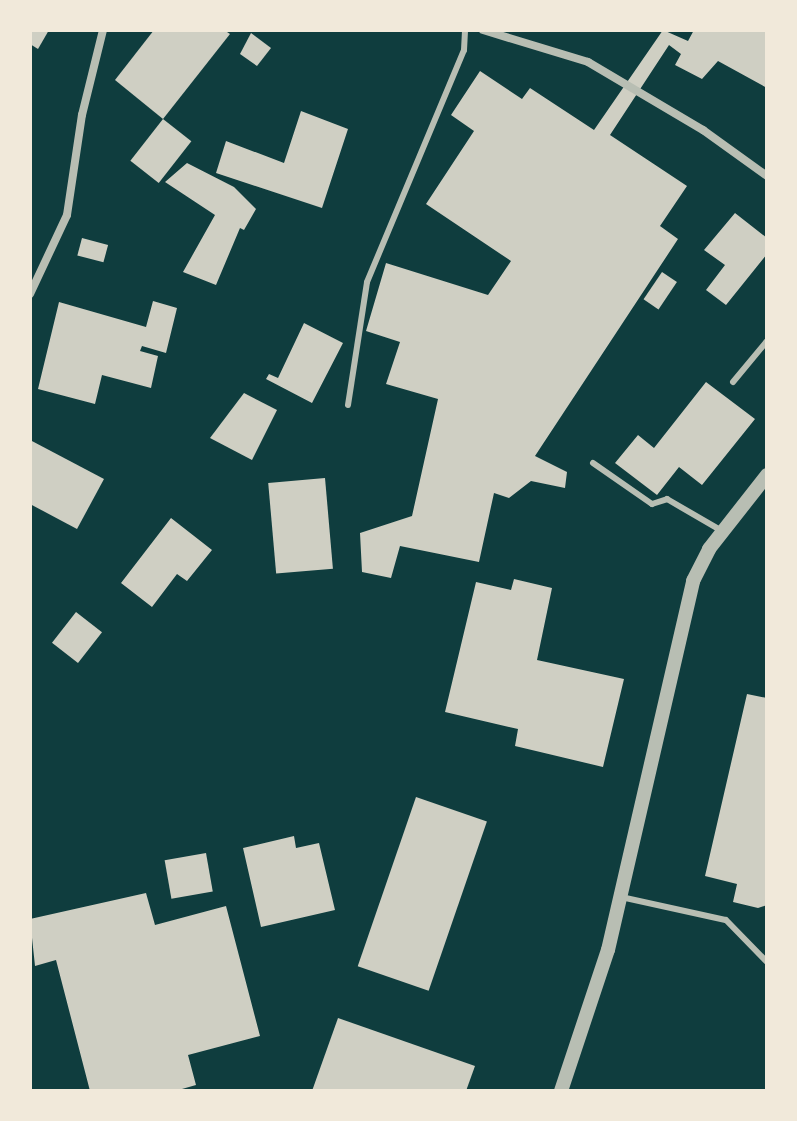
<!DOCTYPE html>
<style>
body{margin:0}
#map{position:relative;width:797px;height:1121px;overflow:hidden;background:#0f3d3e;font-family:Karla,sans-serif}
div>[style]{position:absolute}
.building>*{inset:0;background:#cfcfc3;transform-origin:0 0}
.service>*{height:6px;margin:-3px;padding:0 3px;transform-origin:3px;border-radius:3px;background:#b8beb3}
.minor>*{height:8px;margin:-4px;padding:0 4px;transform-origin:4px;border-radius:4px;background:#b8beb3}
.tertiary>*{height:14px;margin:-7px;padding:0 7px;transform-origin:7px;border-radius:7px;background:#b8beb3}
span{translate:-50% -50%;white-space:nowrap;text-align:center;line-height:1.15;-webkit-text-stroke:8px #f1e9da;paint-order:stroke}
.frame{position:absolute;inset:0;border:32px solid #f1e9da;pointer-events:none}
</style>
<div id="map">
<div class="building">
<div style="clip-path:polygon(30px 30px,49px 30px,38px 49px,30px 44px)"></div>
<div style="clip-path:polygon(154px 30px,224px 30px,230px 34px,163px 119px,115px 80px)"></div>
<div style="clip-path:polygon(663px 30px,688px 41px,694px 30px,767px 30px,767px 88px,718px 61px,702px 79px,675px 65px,681px 54px,669px 45px,610px 135px,687px 186px,660px 226px,678px 239px,535px 456px,567px 472px,565px 488px,531px 481px,509px 498px,494px 493px,479px 562px,400px 546px,391px 578px,362px 572px,360px 533px,412px 516px,438px 399px,386px 384px,400px 342px,366px 331px,386px 263px,488px 295px,511px 261px,426px 204px,474px 131px,451px 115px,480px 71px,522px 99px,530px 88px,594px 130px)"></div>
<div style="clip-path:polygon(251px 33px,271px 48px,257px 66px,240px 54px)"></div>
<div style="clip-path:polygon(301px 111px,348px 129px,322px 208px,216px 173px,226px 141px,284px 163px)"></div>
<div style="left:163px;top:119px;width:36px;height:53px;rotate:38deg"></div>
<div style="clip-path:polygon(187px 163px,234px 187px,256px 209px,244px 230px,240px 228px,216px 285px,183px 272px,215px 215px,165px 182px)"></div>
<div style="clip-path:polygon(735px 213px,767px 238px,767px 254px,726px 305px,706px 290px,725px 265px,704px 250px)"></div>
<div style="left:82px;top:238px;width:27px;height:18px;rotate:15deg"></div>
<div style="left:662px;top:272px;width:18px;height:33px;rotate:34deg"></div>
<div style="clip-path:polygon(153px 301px,177px 308px,166px 353px,142px 346px,140px 351px,158px 356px,151px 388px,102px 375px,95px 404px,38px 389px,59px 302px,146px 327px)"></div>
<div style="clip-path:polygon(304px 323px,343px 343px,312px 403px,266px 379px,269px 374px,278px 378px)"></div>
<div style="clip-path:polygon(706px 382px,755px 419px,702px 485px,679px 467px,657px 495px,615px 463px,638px 435px,654px 448px)"></div>
<div style="clip-path:polygon(244px 393px,277px 410px,252px 460px,210px 438px)"></div>
<div style="clip-path:polygon(30px 440px,104px 479px,77px 529px,30px 504px)"></div>
<div style="left:325px;top:478px;width:91px;height:57px;rotate:85deg"></div>
<div style="clip-path:polygon(171px 518px,212px 550px,187px 581px,177px 574px,152px 607px,121px 583px)"></div>
<div style="clip-path:polygon(514px 579px,552px 588px,537px 660px,624px 679px,603px 767px,515px 746px,518px 729px,445px 712px,476px 582px,511px 590px)"></div>
<div style="left:76px;top:612px;width:33px;height:39px;rotate:38deg"></div>
<div style="clip-path:polygon(747px 694px,767px 698px,767px 905px,758px 908px,733px 902px,737px 884px,705px 876px)"></div>
<div style="left:416px;top:797px;width:75px;height:179px;rotate:19deg"></div>
<div style="clip-path:polygon(294px 836px,296px 848px,319px 843px,335px 910px,261px 927px,243px 848px)"></div>
<div style="left:206px;top:853px;width:39px;height:42px;rotate:80deg"></div>
<div style="clip-path:polygon(146px 893px,155px 925px,226px 906px,260px 1036px,188px 1055px,196px 1085px,175px 1091px,90px 1091px,56px 960px,35px 966px,30px 919px)"></div>
<div style="clip-path:polygon(338px 1018px,475px 1066px,466px 1091px,312px 1091px)"></div>
</div>
<div class="service">
<div style="left:733px;top:382px;width:53px;rotate:-50.3deg"></div>
<div style="left:348px;top:405px;width:124px;rotate:-81.2deg"></div>
<div style="left:367px;top:282px;width:251px;rotate:-67.3deg"></div>
<div style="left:464px;top:50px;width:20px;rotate:-87deg"></div>
<div style="left:593px;top:463px;width:72px;rotate:34.8deg"></div>
<div style="left:652px;top:504px;width:16px;rotate:-18deg"></div>
<div style="left:667px;top:499px;width:64px;rotate:30.2deg"></div>
<div style="left:621px;top:897px;width:107px;rotate:12.4deg"></div>
<div style="left:726px;top:920px;width:59px;rotate:45.7deg"></div>
</div>
<div class="minor">
<div style="left:483px;top:30px;width:110px;rotate:16.9deg"></div>
<div style="left:588px;top:62px;width:134px;rotate:30.6deg"></div>
<div style="left:703px;top:130px;width:79px;rotate:35.7deg"></div>
<div style="left:30px;top:294px;width:87px;rotate:-64.9deg"></div>
<div style="left:67px;top:215px;width:101px;rotate:-81.5deg"></div>
<div style="left:82px;top:115px;width:88px;rotate:-76.1deg"></div>
</div>
<div class="tertiary">
<div style="left:561px;top:1091px;width:149px;rotate:-71.6deg"></div>
<div style="left:608px;top:950px;width:379px;rotate:-77deg"></div>
<div style="left:693px;top:581px;width:36px;rotate:-63deg"></div>
<div style="left:709px;top:549px;width:94px;rotate:-51.9deg"></div>
</div>
<div class="frame"></div>
</div>
